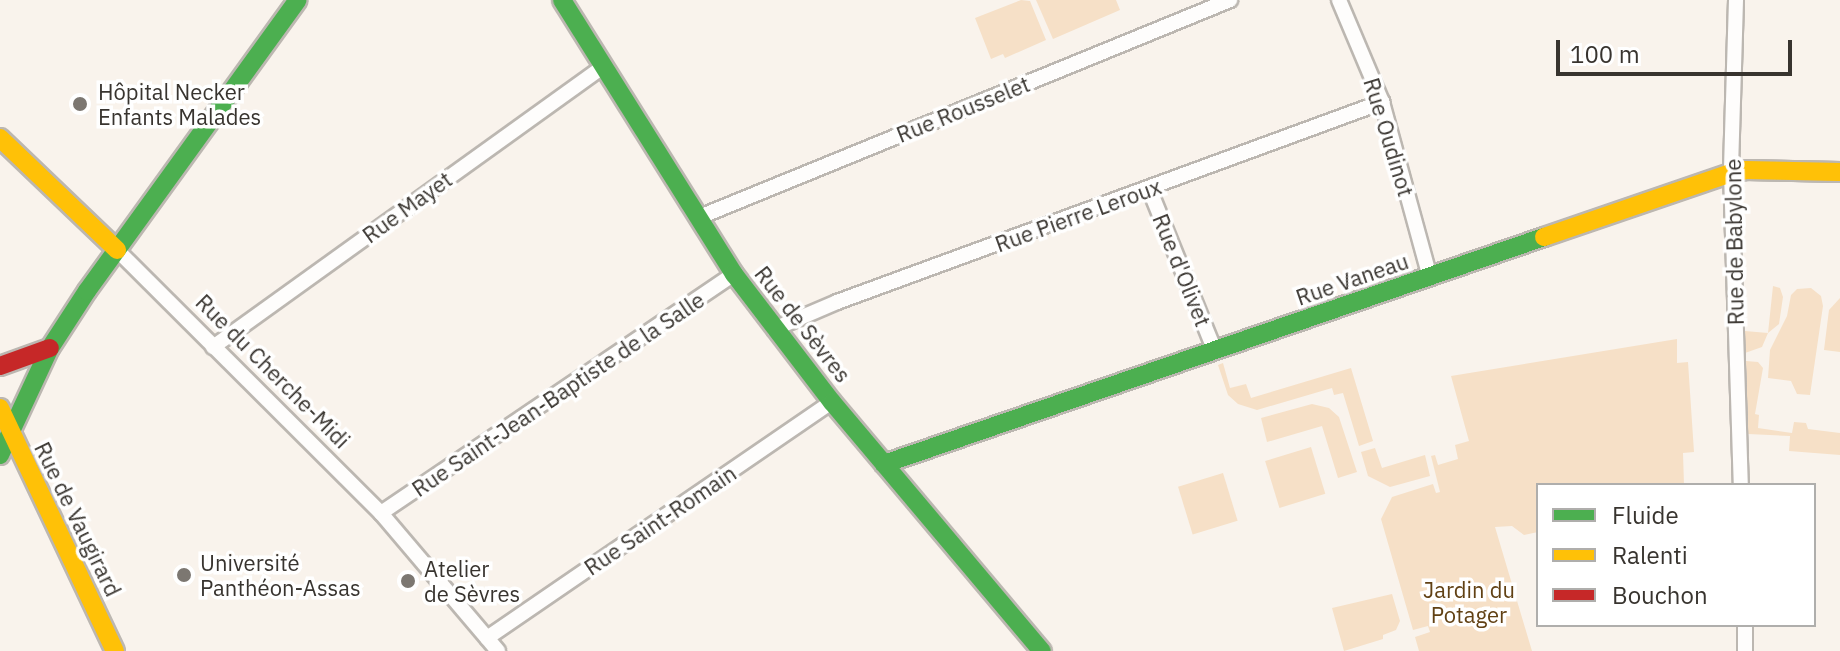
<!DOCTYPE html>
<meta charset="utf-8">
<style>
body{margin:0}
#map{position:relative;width:1840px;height:651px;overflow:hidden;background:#f9f3ec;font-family:"IBM Plex Sans",sans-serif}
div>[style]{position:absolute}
.green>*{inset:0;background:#f6e0c7;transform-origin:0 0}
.roads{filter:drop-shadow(2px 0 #bcb7b1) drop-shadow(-2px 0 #bcb7b1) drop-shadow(0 2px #bcb7b1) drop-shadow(0 -2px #bcb7b1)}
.street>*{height:14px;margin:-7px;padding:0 7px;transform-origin:7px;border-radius:7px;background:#fefdfc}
.fast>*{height:18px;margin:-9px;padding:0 9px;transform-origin:9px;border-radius:9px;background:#4caf50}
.slow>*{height:18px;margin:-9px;padding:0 9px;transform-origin:9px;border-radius:9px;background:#ffc107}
.jam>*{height:18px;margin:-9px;padding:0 9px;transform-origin:9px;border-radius:9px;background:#c62828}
.dots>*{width:22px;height:22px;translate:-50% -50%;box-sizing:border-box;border:4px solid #fff;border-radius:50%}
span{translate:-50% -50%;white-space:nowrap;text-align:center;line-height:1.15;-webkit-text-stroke:7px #fff;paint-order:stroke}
.poi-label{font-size:22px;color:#38342f}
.left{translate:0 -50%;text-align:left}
.street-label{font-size:22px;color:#38342f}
.park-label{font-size:22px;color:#614114}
.legend{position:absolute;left:1536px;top:483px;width:280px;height:144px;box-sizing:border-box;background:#fff;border:2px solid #afaeac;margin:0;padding:10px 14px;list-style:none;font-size:24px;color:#38342f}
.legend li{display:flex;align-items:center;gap:16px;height:40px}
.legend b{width:40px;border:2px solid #afaeac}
.scale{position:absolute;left:1556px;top:40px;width:236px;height:36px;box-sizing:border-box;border:4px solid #38342f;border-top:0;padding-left:10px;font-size:24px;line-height:28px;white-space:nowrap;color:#38342f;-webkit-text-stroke:6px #fff;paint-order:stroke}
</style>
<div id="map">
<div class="green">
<div style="clip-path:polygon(1021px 0,1030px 1px,1046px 40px,1005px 58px,1003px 54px,991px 59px,975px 18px)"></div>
<div style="clip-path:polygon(1036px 0,1116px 0,1120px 10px,1053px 39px)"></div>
<div style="clip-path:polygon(1773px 286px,1780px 288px,1783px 297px,1779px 324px,1768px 333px,1762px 347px,1745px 353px,1745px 331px,1768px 333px)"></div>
<div style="clip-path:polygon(1811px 288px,1821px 296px,1823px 306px,1810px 395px,1797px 394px,1791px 381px,1768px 378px,1770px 350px,1787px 316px,1791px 295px,1797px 289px)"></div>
<div style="clip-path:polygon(1840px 298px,1840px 352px,1824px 350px,1829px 310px)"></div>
<div style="clip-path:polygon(1677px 339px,1677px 363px,1688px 362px,1694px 452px,1683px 453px,1684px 485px,1538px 485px,1538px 532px,1524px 535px,1512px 526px,1495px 527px,1532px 651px,1419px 651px,1415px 637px,1430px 632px,1428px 626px,1413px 630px,1381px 519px,1392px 497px,1433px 484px,1436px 493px,1440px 492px,1431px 456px,1435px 455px,1438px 465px,1458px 459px,1455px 445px,1469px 441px,1451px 376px)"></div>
<div style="clip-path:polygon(1746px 361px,1758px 362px,1763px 368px,1755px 414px,1759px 415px,1758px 428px,1792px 433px,1794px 422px,1806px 423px,1808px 429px,1840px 433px,1840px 455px,1789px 451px,1790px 436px,1748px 434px)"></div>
<div style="clip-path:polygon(1223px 363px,1230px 388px,1246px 384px,1251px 398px,1351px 368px,1373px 441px,1359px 446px,1343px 393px,1334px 395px,1332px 388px,1257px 410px,1238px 404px,1228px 395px,1218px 365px)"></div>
<div style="clip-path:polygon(1312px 404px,1329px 408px,1339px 417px,1357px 472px,1338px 478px,1322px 426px,1267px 442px,1261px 418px)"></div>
<div style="left:1311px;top:447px;width:49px;height:48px;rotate:73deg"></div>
<div style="clip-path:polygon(1375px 448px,1382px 468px,1425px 455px,1430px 476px,1390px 487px,1368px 476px,1361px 452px)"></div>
<div style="left:1223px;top:473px;width:50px;height:47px;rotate:73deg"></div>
<div style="clip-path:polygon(1392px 594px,1400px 621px,1396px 630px,1383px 635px,1383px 639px,1344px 651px,1332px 608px)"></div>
</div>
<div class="roads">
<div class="street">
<div style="left:1339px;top:0;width:111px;rotate:67.1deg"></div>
<div style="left:1382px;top:102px;width:182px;rotate:74.7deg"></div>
<div style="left:1736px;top:0;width:173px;rotate:91.7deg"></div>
<div style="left:1731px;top:173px;width:312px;rotate:88.2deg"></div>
<div style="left:1149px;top:188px;width:176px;rotate:68deg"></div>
<div style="left:697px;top:218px;width:576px;rotate:-22.24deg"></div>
<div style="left:117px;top:250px;width:373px;rotate:44.9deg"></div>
<div style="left:381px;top:513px;width:181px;rotate:49.7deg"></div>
<div style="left:774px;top:329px;width:69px;rotate:-23.2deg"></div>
<div style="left:837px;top:302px;width:581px;rotate:-20.15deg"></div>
<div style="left:213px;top:347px;width:479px;rotate:-35.7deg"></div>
<div style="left:381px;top:513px;width:426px;rotate:-34.1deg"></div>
<div style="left:1745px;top:625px;width:26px;rotate:90deg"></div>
<div style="left:487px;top:638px;width:418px;rotate:-34.4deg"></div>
</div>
<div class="fast">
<div style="left:562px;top:0;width:324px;rotate:57.9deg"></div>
<div style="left:734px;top:274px;width:161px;rotate:52.6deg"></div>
<div style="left:832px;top:402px;width:326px;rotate:49.9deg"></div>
<div style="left:0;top:455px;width:118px;rotate:-65deg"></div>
<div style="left:50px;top:348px;width:68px;rotate:-57deg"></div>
<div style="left:87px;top:291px;width:359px;rotate:-54.1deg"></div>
<div style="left:884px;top:464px;width:698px;rotate:-18.98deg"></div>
</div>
<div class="slow">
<div style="left:0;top:138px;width:162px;rotate:43.7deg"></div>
<div style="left:1544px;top:237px;width:198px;rotate:-18.9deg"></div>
<div style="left:1731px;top:173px;width:15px;rotate:-11deg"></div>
<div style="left:1746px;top:170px;width:94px;rotate:1.2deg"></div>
<div style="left:0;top:408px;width:269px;rotate:64.7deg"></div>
</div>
<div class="jam">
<div style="left:0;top:366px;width:53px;rotate:-19.8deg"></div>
</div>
</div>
<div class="dots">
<div style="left:80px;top:104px;background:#7c7771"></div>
<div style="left:184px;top:575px;background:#7c7771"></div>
<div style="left:408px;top:581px;background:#7c7771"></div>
</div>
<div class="poi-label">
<span class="left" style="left:98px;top:104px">Hôpital Necker<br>Enfants Malades</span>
<span class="left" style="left:200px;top:575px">Université<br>Panthéon-Assas</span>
<span class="left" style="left:424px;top:581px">Atelier<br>de Sèvres</span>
</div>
<div class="street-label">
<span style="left:963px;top:109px;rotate:-22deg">Rue Rousselet</span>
<span style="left:1389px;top:137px;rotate:73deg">Rue Oudinot</span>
<span style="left:407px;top:207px;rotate:-36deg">Rue Mayet</span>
<span style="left:1078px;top:215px;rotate:-20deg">Rue Pierre Leroux</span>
<span style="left:1734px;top:242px;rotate:-91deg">Rue de Babylone</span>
<span style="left:1182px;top:270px;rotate:68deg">Rue d'Olivet</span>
<span style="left:1352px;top:279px;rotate:-19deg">Rue Vaneau</span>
<span style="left:803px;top:324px;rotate:52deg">Rue de Sèvres</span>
<span style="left:273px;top:371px;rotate:45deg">Rue du Cherche-Midi</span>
<span style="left:558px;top:394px;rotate:-34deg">Rue Saint-Jean-Baptiste de la Salle</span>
<span style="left:78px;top:519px;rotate:64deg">Rue de Vaugirard</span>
<span style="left:660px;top:520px;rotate:-34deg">Rue Saint-Romain</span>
</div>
<div class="park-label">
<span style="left:1469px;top:602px">Jardin du<br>Potager</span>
</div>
<ul class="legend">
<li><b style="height:10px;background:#4caf50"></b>Fluide</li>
<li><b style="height:10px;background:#ffc107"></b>Ralenti</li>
<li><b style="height:10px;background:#c62828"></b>Bouchon</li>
</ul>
<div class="scale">100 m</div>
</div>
